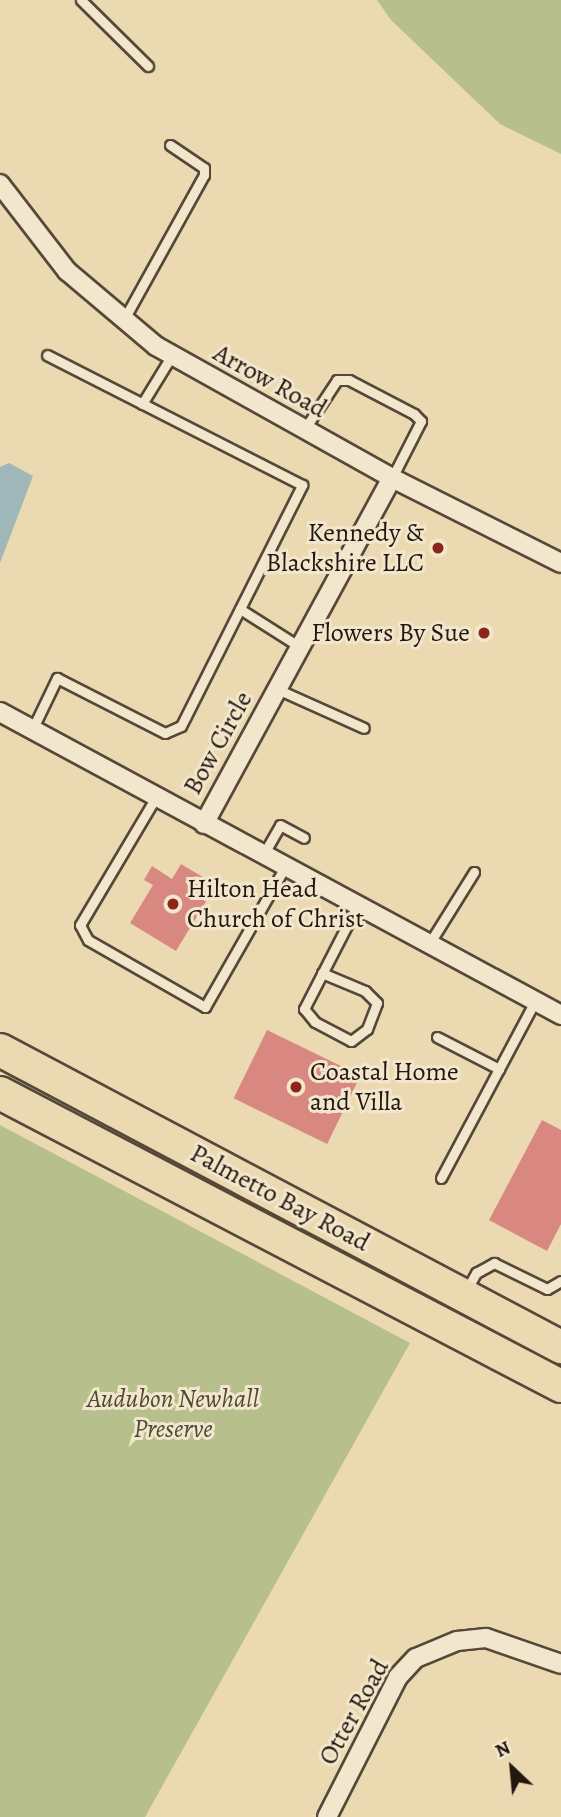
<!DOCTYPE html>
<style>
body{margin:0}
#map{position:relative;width:561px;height:1817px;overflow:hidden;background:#ebd9b1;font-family:Alegreya,serif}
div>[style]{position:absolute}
.green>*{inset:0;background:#b7bf8c}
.water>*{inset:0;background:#9fb7b8}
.building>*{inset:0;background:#d88881;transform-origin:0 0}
.roads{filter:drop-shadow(2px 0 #554838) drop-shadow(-2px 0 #554838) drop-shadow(0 2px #554838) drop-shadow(0 -2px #554838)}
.lane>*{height:9px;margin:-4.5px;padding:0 4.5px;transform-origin:4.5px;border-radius:4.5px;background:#f2e6cc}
.street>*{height:18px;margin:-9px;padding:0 9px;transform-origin:9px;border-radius:9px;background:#f2e6cc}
.highway>*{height:32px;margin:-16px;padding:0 16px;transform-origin:16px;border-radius:16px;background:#ebd9b1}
.dots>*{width:19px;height:19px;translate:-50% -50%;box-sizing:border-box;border:4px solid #f2e6cc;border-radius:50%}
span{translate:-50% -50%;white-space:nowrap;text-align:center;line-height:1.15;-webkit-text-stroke:6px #f2e6cc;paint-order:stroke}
.street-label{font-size:26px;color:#231710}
.poi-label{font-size:26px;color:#231710}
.right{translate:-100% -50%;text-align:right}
.left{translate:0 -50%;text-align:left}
.park-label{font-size:26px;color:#4f4935;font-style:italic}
.north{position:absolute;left:477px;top:1733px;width:70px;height:70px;-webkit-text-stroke:5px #f2e6cc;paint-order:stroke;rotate:334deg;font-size:19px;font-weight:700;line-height:28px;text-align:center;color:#231710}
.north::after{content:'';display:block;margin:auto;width:24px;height:32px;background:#231710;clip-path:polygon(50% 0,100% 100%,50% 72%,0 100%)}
</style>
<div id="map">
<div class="green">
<div style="clip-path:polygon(377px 0,561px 0,561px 154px,500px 124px,391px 20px)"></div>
<div style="clip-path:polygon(0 1125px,410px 1343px,145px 1817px,0 1817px)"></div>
</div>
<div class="water">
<div style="clip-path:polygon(9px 463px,33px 476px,0 563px,0 467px)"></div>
</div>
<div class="building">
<div style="clip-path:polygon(181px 864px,216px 885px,176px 951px,130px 923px,153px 885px,144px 880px,152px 866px,172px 879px)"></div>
<div style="left:267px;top:1030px;width:104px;height:76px;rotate:26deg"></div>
<div style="clip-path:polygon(542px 1120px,561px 1130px,561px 1224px,547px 1251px,489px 1220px)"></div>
</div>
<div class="roads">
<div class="lane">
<div style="left:81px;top:0;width:94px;rotate:44.6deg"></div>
<div style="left:123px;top:321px;width:167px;rotate:-61deg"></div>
<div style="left:204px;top:175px;width:7px;rotate:-90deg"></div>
<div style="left:204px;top:168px;width:41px;rotate:-145.9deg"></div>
<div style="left:142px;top:404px;width:57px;rotate:-58.5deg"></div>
<div style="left:304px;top:430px;width:60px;rotate:-56.6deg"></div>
<div style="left:337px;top:380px;width:12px"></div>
<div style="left:349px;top:380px;width:73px;rotate:27.6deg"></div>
<div style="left:414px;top:414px;width:10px;rotate:45deg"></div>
<div style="left:421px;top:421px;width:64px;rotate:117deg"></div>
<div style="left:240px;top:609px;width:71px;rotate:32.3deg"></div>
<div style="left:277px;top:689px;width:95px;rotate:24.1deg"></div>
<div style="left:32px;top:730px;width:58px;rotate:-64.3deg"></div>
<div style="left:57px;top:678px;width:121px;rotate:27deg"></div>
<div style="left:165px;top:733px;width:17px;rotate:-24deg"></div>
<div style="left:181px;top:726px;width:270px;rotate:-63.3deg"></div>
<div style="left:302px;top:485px;width:286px;rotate:-153deg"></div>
<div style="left:156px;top:797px;width:149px;rotate:120.7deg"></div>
<div style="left:80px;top:925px;width:17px;rotate:62deg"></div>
<div style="left:88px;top:940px;width:135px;rotate:29.8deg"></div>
<div style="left:205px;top:1007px;width:161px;rotate:-60.3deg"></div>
<div style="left:263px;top:855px;width:34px;rotate:-60deg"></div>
<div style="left:280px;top:825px;width:27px;rotate:28deg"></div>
<div style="left:429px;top:944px;width:85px;rotate:-58deg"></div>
<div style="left:322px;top:973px;width:47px;rotate:22.7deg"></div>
<div style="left:365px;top:991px;width:17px;rotate:45deg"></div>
<div style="left:377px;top:1003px;width:28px;rotate:111deg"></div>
<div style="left:367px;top:1029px;width:20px;rotate:143deg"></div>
<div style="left:351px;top:1041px;width:41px;rotate:-152.2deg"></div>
<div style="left:315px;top:1022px;width:17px;rotate:-130deg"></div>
<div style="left:304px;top:1009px;width:116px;rotate:-62.8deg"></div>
<div style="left:437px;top:1037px;width:70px;rotate:27.3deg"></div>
<div style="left:441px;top:1178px;width:200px;rotate:-62deg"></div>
<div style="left:466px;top:1291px;width:21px;rotate:-61deg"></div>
<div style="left:476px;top:1273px;width:21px;rotate:-29deg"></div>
<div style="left:494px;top:1263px;width:59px;rotate:26.1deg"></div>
<div style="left:547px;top:1289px;width:16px;rotate:-30deg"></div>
</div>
<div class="street">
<div style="left:0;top:184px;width:110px;rotate:52.4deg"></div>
<div style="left:67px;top:271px;width:116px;rotate:40.1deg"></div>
<div style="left:156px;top:346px;width:270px;rotate:29.2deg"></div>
<div style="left:392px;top:478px;width:189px;rotate:26.7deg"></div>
<div style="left:0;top:712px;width:638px;rotate:28.37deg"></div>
<div style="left:204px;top:824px;width:394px;rotate:-61.5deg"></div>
<div style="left:327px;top:1817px;width:157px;rotate:-63.1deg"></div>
<div style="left:398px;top:1677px;width:26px;rotate:-47deg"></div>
<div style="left:416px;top:1658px;width:44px;rotate:-22.5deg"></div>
<div style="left:457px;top:1641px;width:29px;rotate:-6deg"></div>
<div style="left:486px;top:1638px;width:79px;rotate:19.1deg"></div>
</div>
<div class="highway">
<div style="left:0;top:1050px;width:635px;rotate:27.9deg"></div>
<div style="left:0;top:1093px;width:633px;rotate:27.58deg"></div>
</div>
</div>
<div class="dots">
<div style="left:438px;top:548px;background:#8f2418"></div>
<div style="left:484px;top:633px;background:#8f2418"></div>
<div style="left:173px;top:904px;background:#8f2418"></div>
<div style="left:296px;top:1087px;background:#8f2418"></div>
</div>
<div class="street-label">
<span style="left:270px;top:381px;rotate:29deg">Arrow Road</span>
<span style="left:218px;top:743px;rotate:-61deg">Bow Circle</span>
<span style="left:280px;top:1198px;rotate:28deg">Palmetto Bay Road</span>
<span style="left:354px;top:1712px;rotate:-61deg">Otter Road</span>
</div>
<div class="poi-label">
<span class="right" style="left:424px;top:548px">Kennedy &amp;<br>Blackshire LLC</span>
<span class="right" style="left:470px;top:633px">Flowers By Sue</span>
<span class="left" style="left:187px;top:904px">Hilton Head<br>Church of Christ</span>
<span class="left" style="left:310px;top:1087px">Coastal Home<br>and Villa</span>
</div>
<div class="park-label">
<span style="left:173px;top:1414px">Audubon Newhall<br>Preserve</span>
</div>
<div class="north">N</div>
</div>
